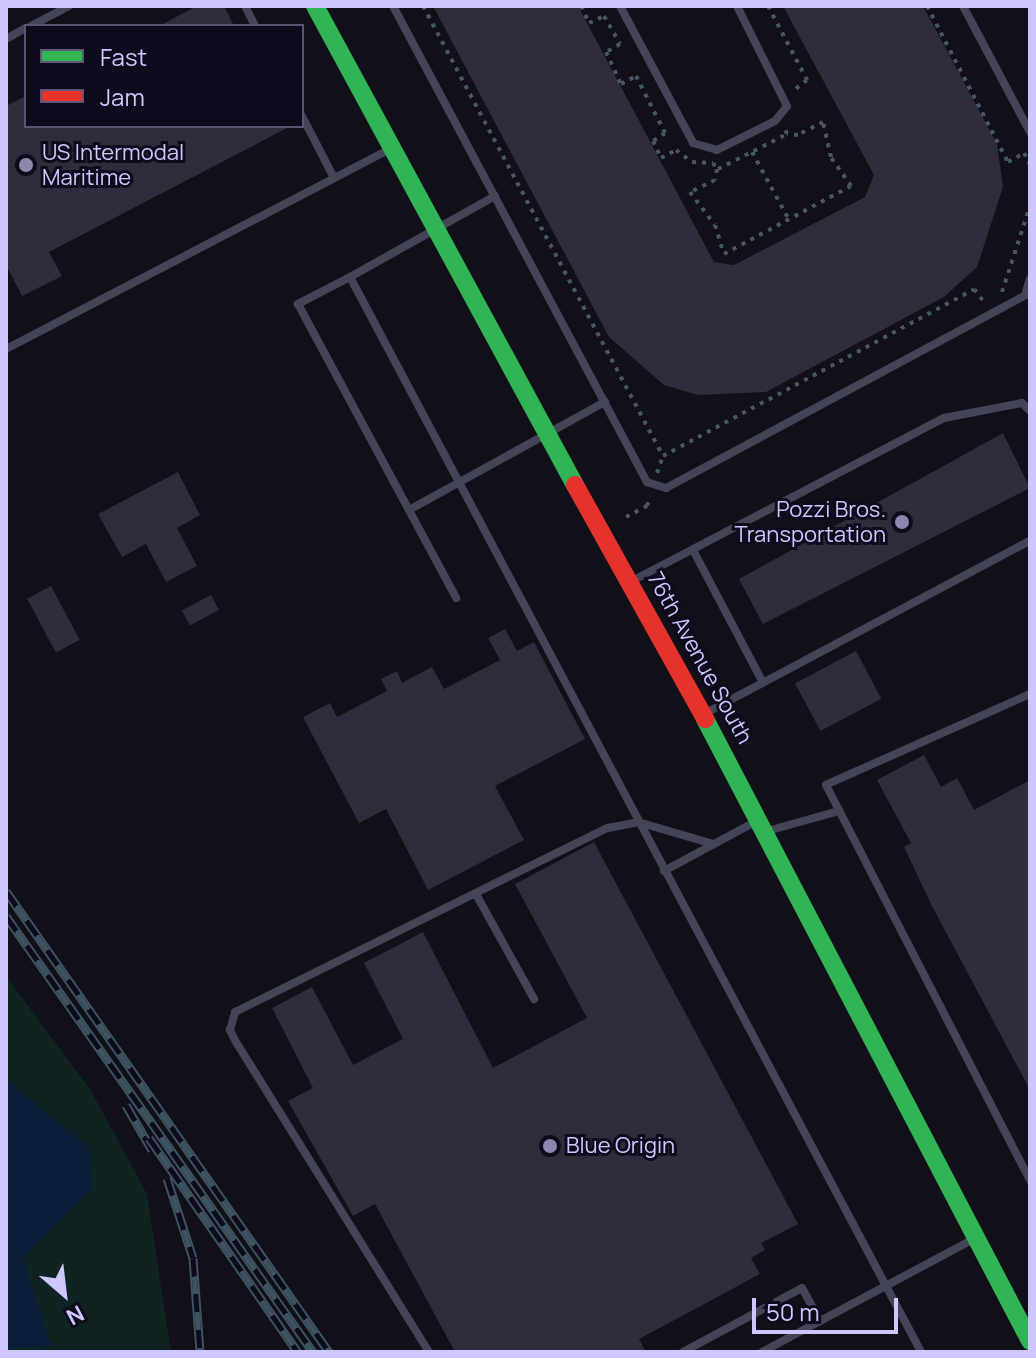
<!DOCTYPE html>
<style>
body{margin:0}
#map{position:relative;width:1036px;height:1358px;overflow:hidden;background:#110f18;font-family:Manrope,sans-serif}
div>[style]{position:absolute}
.green>*{inset:0;background:#0f2323}
.water>*{inset:0;background:#0c1d39}
.building>*{inset:0;background:#2f2c3c;transform-origin:0 0}
.path>*{height:4px;margin-top:-2px;transform-origin:0;background:repeating-linear-gradient(90deg,#475662 0 4px,transparent 0 10px)}
.lane>*{height:8px;margin:-4px;padding:0 4px;transform-origin:4px;border-radius:4px;background:#444459}
.fast>*{height:18px;margin:-9px;padding:0 9px;transform-origin:9px;border-radius:9px;background:#30b455}
.jam>*{height:18px;margin:-9px;padding:0 9px;transform-origin:9px;border-radius:9px;background:#e5322d}
.rail>*{height:9px;margin-top:-4.5px;transform-origin:0;background:repeating-linear-gradient(90deg,#0e0b1c 0 18px,#3e5361 0 36px);box-sizing:border-box;border-block:2px solid #3e5361}
.dots>*{width:22px;height:22px;translate:-50% -50%;box-sizing:border-box;border:4px solid #0e0b1c;border-radius:50%}
span{translate:-50% -50%;white-space:nowrap;text-align:center;line-height:1.15;-webkit-text-stroke:6px #0e0b1c;paint-order:stroke}
.poi-label{font-size:22px;color:#cdc7fe}
.left{translate:0 -50%;text-align:left}
.right{translate:-100% -50%;text-align:right}
.street-label{font-size:22px;color:#cdc7fe}
.frame{position:absolute;inset:0;border:8px solid #cdc7fe;pointer-events:none}
.legend{position:absolute;left:24px;top:24px;width:280px;height:104px;box-sizing:border-box;background:#0e0b1c;border:2px solid #5a5676;margin:0;padding:10px 14px;list-style:none;font-size:24px;color:#cdc7fe}
.legend li{display:flex;align-items:center;gap:16px;height:40px}
.legend b{width:40px;border:2px solid #5a5676}
.north{position:absolute;left:24px;top:1254px;width:80px;height:80px;-webkit-text-stroke:6px #0e0b1c;paint-order:stroke;rotate:152deg;font-size:22px;font-weight:700;line-height:32px;text-align:center;color:#cdc7fe}
.north::after{content:'';display:block;margin:auto;width:28px;height:36px;background:#cdc7fe;clip-path:polygon(50% 0,100% 100%,50% 72%,0 100%)}
.scale{position:absolute;left:752px;top:1298px;width:146px;height:36px;box-sizing:border-box;border:4px solid #cdc7fe;border-top:0;padding-left:10px;font-size:24px;line-height:28px;white-space:nowrap;color:#cdc7fe;-webkit-text-stroke:6px #0e0b1c;paint-order:stroke}
</style>
<div id="map">
<div class="green">
<div style="clip-path:polygon(6px 976px,90px 1089px,147px 1194px,171px 1352px,6px 1352px)"></div>
</div>
<div class="water">
<div style="clip-path:polygon(6px 1080px,89px 1148px,92px 1189px,23px 1257px,51px 1346px,6px 1349px)"></div>
</div>
<div class="building">
<div style="clip-path:polygon(197px 6px,224px 6px,234px 26px,159px 26px)"></div>
<div style="clip-path:polygon(433px 6px,578px 6px,714px 262px,734px 265px,865px 197px,874px 175px,783px 6px,923px 6px,997px 144px,1003px 187px,977px 267px,944px 297px,766px 392px,698px 395px,664px 385px,609px 337px)"></div>
<div style="clip-path:polygon(26px 96px,26px 126px,291px 126px,49px 252px,62px 276px,22px 296px,6px 265px,6px 106px)"></div>
<div style="clip-path:polygon(1003px 433px,1030px 488px,763px 624px,739px 579px)"></div>
<div style="clip-path:polygon(178px 472px,200px 515px,177px 528px,197px 566px,166px 582px,146px 544px,122px 557px,98px 514px)"></div>
<div style="left:51px;top:586px;width:61px;height:27px;rotate:62deg"></div>
<div style="left:211px;top:595px;width:17px;height:33px;rotate:62deg"></div>
<div style="clip-path:polygon(505px 629px,517px 651px,534px 642px,585px 739px,495px 786px,524px 840px,428px 890px,386px 809px,359px 823px,303px 717px,330px 703px,337px 717px,387px 691px,381px 679px,397px 671px,402px 683px,432px 667px,444px 689px,500px 660px,488px 638px)"></div>
<div style="left:856px;top:651px;width:54px;height:69px;rotate:62deg"></div>
<div style="clip-path:polygon(924px 755px,941px 787px,957px 778px,974px 810px,1030px 780px,1030px 1090px,932px 906px,904px 847px,911px 843px,877px 780px)"></div>
<div style="clip-path:polygon(594px 842px,798px 1224px,761px 1243px,765px 1250px,751px 1258px,760px 1274px,639px 1339px,646px 1352px,455px 1352px,375px 1204px,353px 1216px,288px 1101px,313px 1088px,272px 1008px,312px 987px,353px 1065px,403px 1039px,364px 963px,423px 932px,493px 1068px,587px 1018px,515px 884px)"></div>
</div>
<div class="path">
<div style="left:423px;top:6px;width:510px;rotate:61.93deg"></div>
<div style="left:663px;top:456px;width:353px;rotate:-28.2deg"></div>
<div style="left:974px;top:289px;width:16px;rotate:52deg"></div>
<div style="left:581px;top:6px;width:19px;rotate:65deg"></div>
<div style="left:589px;top:23px;width:17px;rotate:-25deg"></div>
<div style="left:604px;top:16px;width:32px;rotate:60deg"></div>
<div style="left:620px;top:44px;width:16px;rotate:150deg"></div>
<div style="left:606px;top:52px;width:35px;rotate:65deg"></div>
<div style="left:621px;top:84px;width:17px;rotate:-28deg"></div>
<div style="left:636px;top:76px;width:64px;rotate:63deg"></div>
<div style="left:665px;top:133px;width:14px;rotate:146deg"></div>
<div style="left:653px;top:141px;width:19px;rotate:65deg"></div>
<div style="left:661px;top:158px;width:17px;rotate:-28deg"></div>
<div style="left:676px;top:150px;width:20px;rotate:37deg"></div>
<div style="left:692px;top:162px;width:21px;rotate:3deg"></div>
<div style="left:713px;top:163px;width:7px;rotate:56deg"></div>
<div style="left:717px;top:169px;width:11px;rotate:100deg"></div>
<div style="left:715px;top:180px;width:28px;rotate:154deg"></div>
<div style="left:690px;top:192px;width:41px;rotate:52.9deg"></div>
<div style="left:715px;top:225px;width:30px;rotate:73deg"></div>
<div style="left:724px;top:254px;width:144px;rotate:-28.2deg"></div>
<div style="left:851px;top:186px;width:35px;rotate:-125deg"></div>
<div style="left:831px;top:157px;width:36px;rotate:-103deg"></div>
<div style="left:823px;top:122px;width:28px;rotate:153deg"></div>
<div style="left:798px;top:135px;width:11px;rotate:-175deg"></div>
<div style="left:787px;top:134px;width:5px;rotate:-112deg"></div>
<div style="left:768px;top:6px;width:84px;rotate:62.2deg"></div>
<div style="left:807px;top:80px;width:16px;rotate:142deg"></div>
<div style="left:927px;top:6px;width:176px;rotate:62.6deg"></div>
<div style="left:1008px;top:162px;width:18px;rotate:-29deg"></div>
<div style="left:1024px;top:153px;width:13px;rotate:63deg"></div>
<div style="left:752px;top:152px;width:77px;rotate:61.4deg"></div>
<div style="left:718px;top:169px;width:77px;rotate:-26.9deg"></div>
<div style="left:1002px;top:292px;width:90px;rotate:-72deg"></div>
<div style="left:657px;top:473px;width:18px;rotate:-71deg"></div>
<div style="left:626px;top:517px;width:24px;rotate:-28deg"></div>
<div style="left:647px;top:506px;width:10px;rotate:-73deg"></div>
</div>
<div class="lane">
<div style="left:245px;top:6px;width:22px;rotate:63deg"></div>
<div style="left:393px;top:6px;width:540px;rotate:61.92deg"></div>
<div style="left:647px;top:482px;width:20px;rotate:18deg"></div>
<div style="left:666px;top:488px;width:413px;rotate:-28.2deg"></div>
<div style="left:620px;top:6px;width:155px;rotate:61.9deg"></div>
<div style="left:693px;top:143px;width:25px;rotate:16deg"></div>
<div style="left:717px;top:150px;width:65px;rotate:-26.6deg"></div>
<div style="left:775px;top:121px;width:19px;rotate:-51deg"></div>
<div style="left:787px;top:106px;width:112px;rotate:-116.6deg"></div>
<div style="left:963px;top:6px;width:143px;rotate:62deg"></div>
<div style="left:31px;top:26px;width:43px;rotate:-27.8deg"></div>
<div style="left:6px;top:39px;width:23px;rotate:-29deg"></div>
<div style="left:302px;top:116px;width:70px;rotate:62.7deg"></div>
<div style="left:495px;top:196px;width:166px;rotate:150.8deg"></div>
<div style="left:350px;top:277px;width:1217px;rotate:62.02deg"></div>
<div style="left:350px;top:277px;width:59px;rotate:152.6deg"></div>
<div style="left:298px;top:304px;width:334px;rotate:61.7deg"></div>
<div style="left:1025px;top:295px;width:17px;rotate:-73deg"></div>
<div style="left:6px;top:349px;width:433px;rotate:-27.5deg"></div>
<div style="left:409px;top:510px;width:224px;rotate:-28.9deg"></div>
<div style="left:693px;top:550px;width:150px;rotate:62.2deg"></div>
<div style="left:632px;top:581px;width:352px;rotate:-27.6deg"></div>
<div style="left:944px;top:418px;width:79px;rotate:-10.9deg"></div>
<div style="left:1022px;top:403px;width:11px;rotate:45deg"></div>
<div style="left:1030px;top:694px;width:223px;rotate:156deg"></div>
<div style="left:826px;top:785px;width:445px;rotate:62.7deg"></div>
<div style="left:704px;top:714px;width:369px;rotate:-28deg"></div>
<div style="left:771px;top:830px;width:71px;rotate:-15.6deg"></div>
<div style="left:664px;top:871px;width:109px;rotate:-28.4deg"></div>
<div style="left:477px;top:896px;width:118px;rotate:61deg"></div>
<div style="left:429px;top:1352px;width:363px;rotate:-121.9deg"></div>
<div style="left:237px;top:1044px;width:16px;rotate:-117deg"></div>
<div style="left:230px;top:1030px;width:19px;rotate:-74deg"></div>
<div style="left:235px;top:1012px;width:416px;rotate:-26.3deg"></div>
<div style="left:608px;top:828px;width:31px;rotate:-11deg"></div>
<div style="left:638px;top:822px;width:78px;rotate:16.3deg"></div>
<div style="left:683px;top:1352px;width:135px;rotate:-28.3deg"></div>
<div style="left:802px;top:1288px;width:38px;rotate:61deg"></div>
<div style="left:762px;top:1352px;width:240px;rotate:-28.1deg"></div>
</div>
<div class="fast">
<div style="left:315px;top:6px;width:545px;rotate:61.51deg"></div>
<div style="left:705px;top:719px;width:702px;rotate:62.41deg"></div>
</div>
<div class="jam">
<div style="left:575px;top:485px;width:268px;rotate:60.9deg"></div>
</div>
<div class="rail">
<div style="left:6px;top:891px;width:563px;rotate:54.98deg"></div>
<div style="left:6px;top:916px;width:533px;rotate:54.85deg"></div>
<div style="left:126px;top:1105px;width:52px;rotate:60deg"></div>
<div style="left:149px;top:1138px;width:261px;rotate:55.2deg"></div>
<div style="left:167px;top:1178px;width:84px;rotate:72deg"></div>
<div style="left:193px;top:1258px;width:94px;rotate:85.7deg"></div>
</div>
<div class="dots">
<div style="left:26px;top:165px;background:#8b87ae"></div>
<div style="left:902px;top:522px;background:#8b87ae"></div>
<div style="left:550px;top:1146px;background:#8b87ae"></div>
</div>
<div class="poi-label">
<span class="left" style="left:42px;top:165px">US Intermodal<br>Maritime</span>
<span class="right" style="left:886px;top:522px">Pozzi Bros.<br>Transportation</span>
<span class="left" style="left:566px;top:1146px">Blue Origin</span>
</div>
<div class="street-label">
<span style="left:700px;top:658px;rotate:61deg">76th Avenue South</span>
</div>
<div class="frame"></div>
<ul class="legend">
<li><b style="height:10px;background:#30b455"></b>Fast</li>
<li><b style="height:10px;background:#e5322d"></b>Jam</li>
</ul>
<div class="north">N</div>
<div class="scale">50 m</div>
</div>
